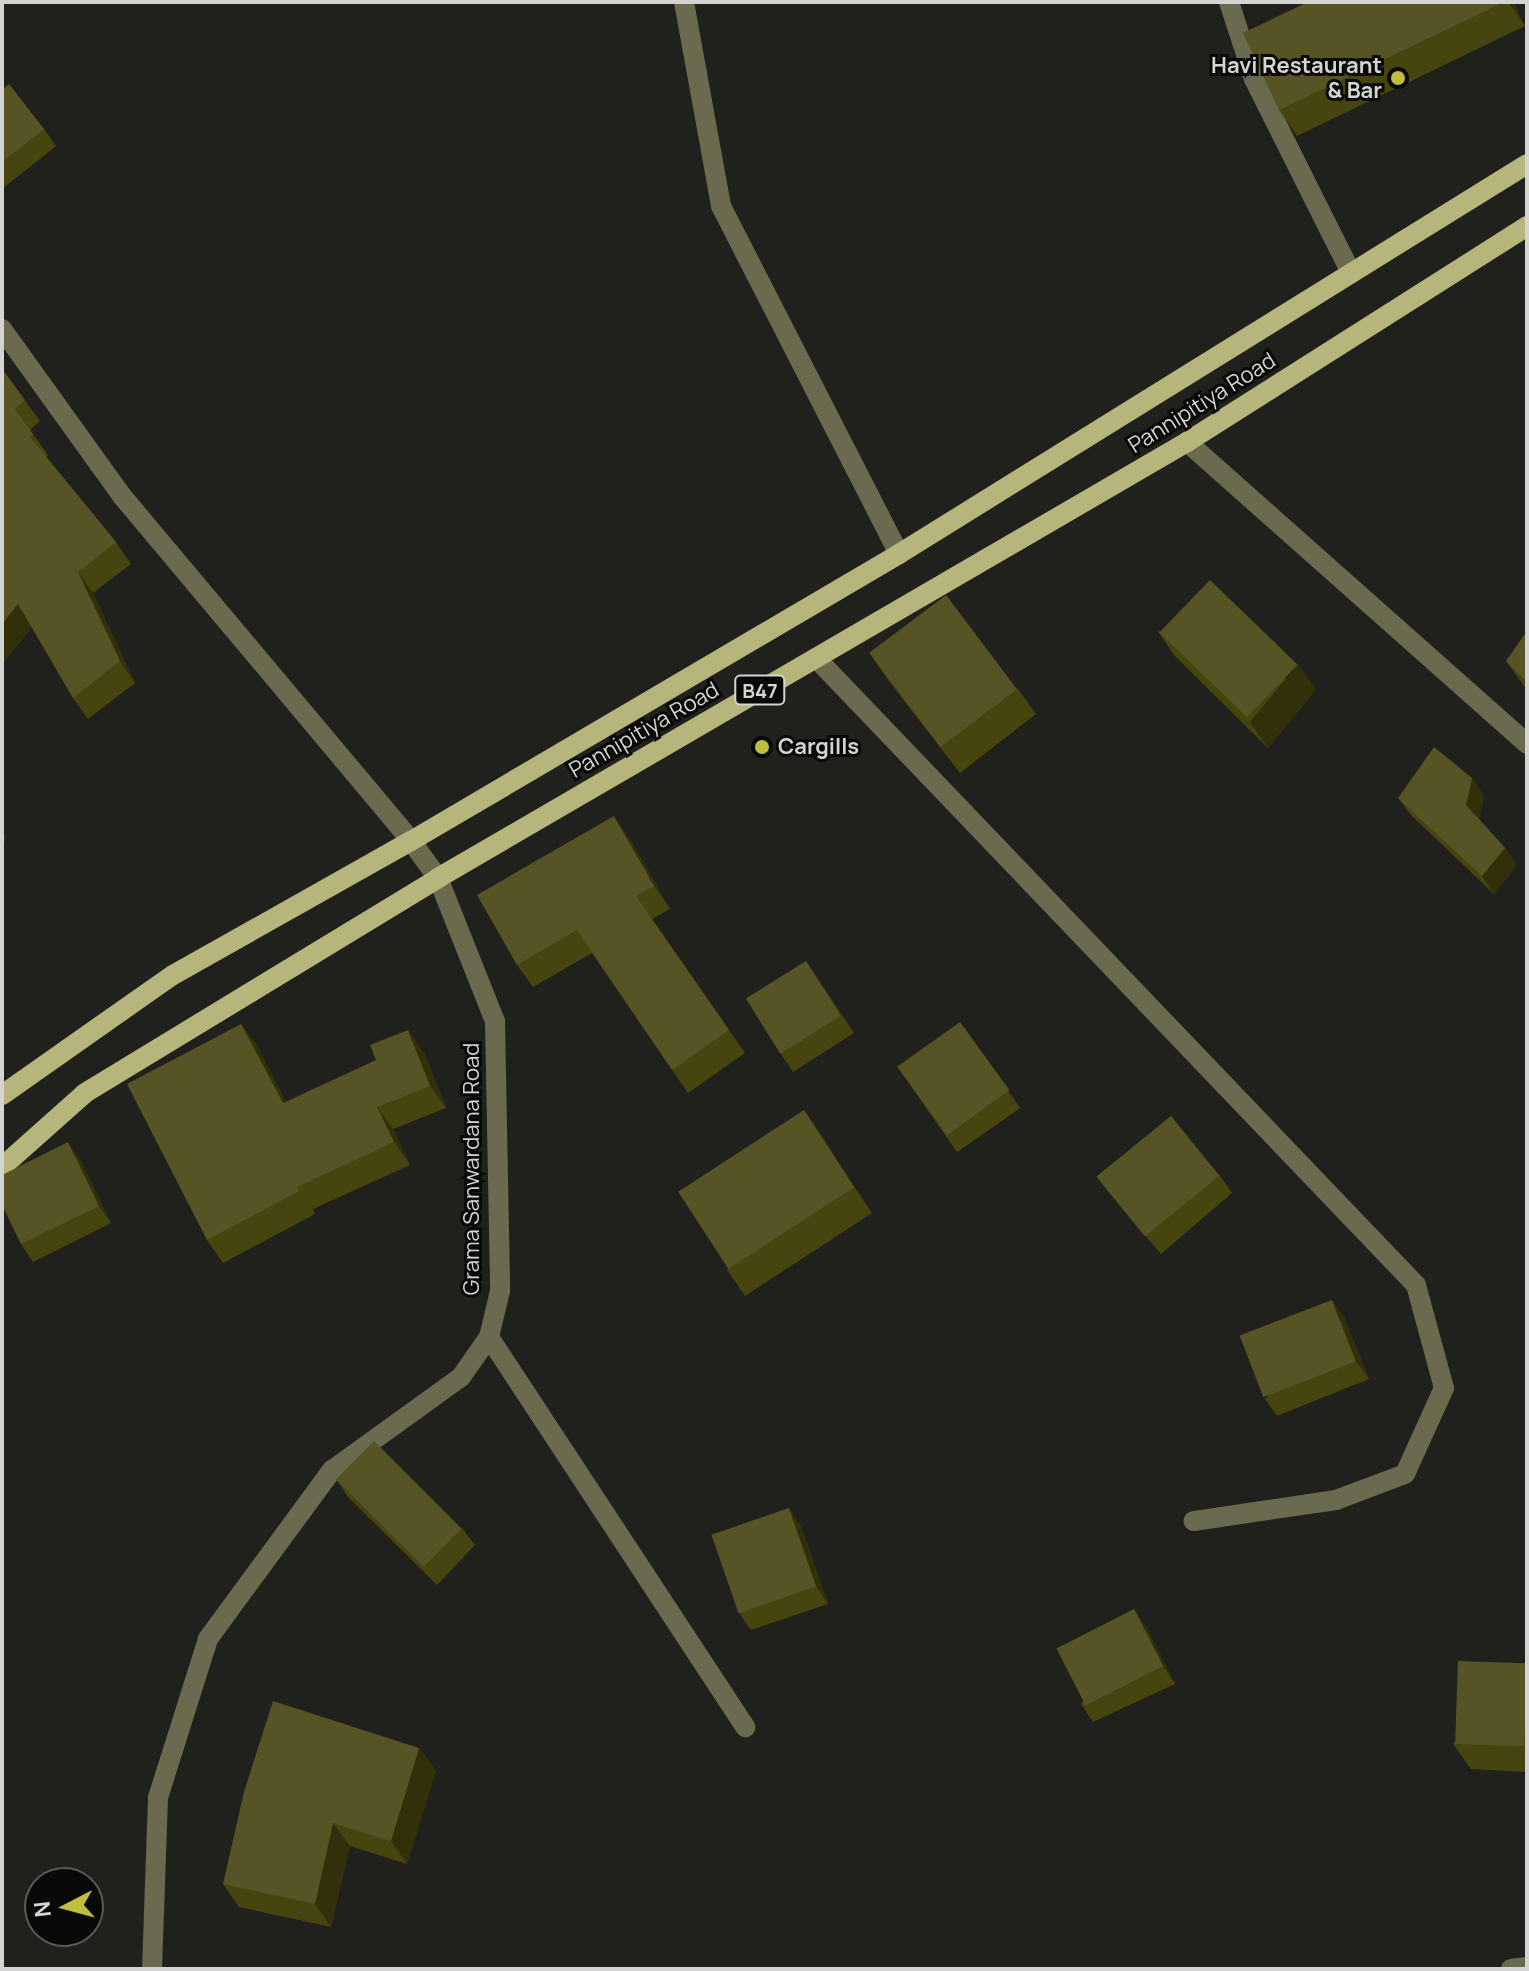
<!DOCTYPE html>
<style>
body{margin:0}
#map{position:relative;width:1529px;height:1971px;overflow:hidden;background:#20201c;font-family:Manrope,sans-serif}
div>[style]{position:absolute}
.minor>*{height:20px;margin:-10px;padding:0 10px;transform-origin:10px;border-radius:10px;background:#6a6a4f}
.major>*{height:20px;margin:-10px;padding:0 10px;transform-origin:10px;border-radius:10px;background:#b6b67c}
.wall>*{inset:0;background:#47450f;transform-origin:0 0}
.shaded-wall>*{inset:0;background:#31300b}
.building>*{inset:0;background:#565424;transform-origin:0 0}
.dots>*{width:22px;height:22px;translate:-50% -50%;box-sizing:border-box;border:4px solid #090908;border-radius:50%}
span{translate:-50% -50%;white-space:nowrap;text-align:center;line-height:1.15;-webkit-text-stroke:6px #090908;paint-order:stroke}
.shield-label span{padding:2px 6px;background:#090908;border:2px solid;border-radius:6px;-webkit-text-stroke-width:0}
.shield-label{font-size:20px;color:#d4d4d2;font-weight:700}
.poi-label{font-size:22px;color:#d4d4d2;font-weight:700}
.right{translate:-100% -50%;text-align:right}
.left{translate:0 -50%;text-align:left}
.street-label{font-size:22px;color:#d4d4d2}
.frame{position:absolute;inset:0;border:4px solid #d4d4d2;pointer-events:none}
.north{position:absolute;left:24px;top:1867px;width:80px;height:80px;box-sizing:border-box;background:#090908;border:2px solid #5a5a59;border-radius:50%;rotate:264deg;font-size:22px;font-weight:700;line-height:32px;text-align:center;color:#d4d4d2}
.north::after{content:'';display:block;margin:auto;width:28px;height:36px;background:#c0be40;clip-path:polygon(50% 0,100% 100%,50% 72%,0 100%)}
</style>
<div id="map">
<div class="minor">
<div style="left:684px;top:2px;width:207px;rotate:79.7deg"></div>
<div style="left:721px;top:206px;width:391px;rotate:62.9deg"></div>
<div style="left:1229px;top:2px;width:81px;rotate:72deg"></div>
<div style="left:1254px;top:79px;width:217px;rotate:63.4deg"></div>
<div style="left:2px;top:329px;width:206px;rotate:54.3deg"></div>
<div style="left:122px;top:496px;width:450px;rotate:50deg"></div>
<div style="left:411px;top:841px;width:46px;rotate:53.9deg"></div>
<div style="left:438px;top:878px;width:154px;rotate:68.3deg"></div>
<div style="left:495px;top:1021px;width:270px;rotate:88.9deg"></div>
<div style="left:500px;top:1291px;width:47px;rotate:103.4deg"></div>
<div style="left:489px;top:1337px;width:49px;rotate:125deg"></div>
<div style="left:461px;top:1377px;width:159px;rotate:144.2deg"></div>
<div style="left:332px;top:1470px;width:210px;rotate:126.3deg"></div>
<div style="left:208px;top:1639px;width:167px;rotate:107.5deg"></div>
<div style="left:158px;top:1798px;width:171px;rotate:92deg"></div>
<div style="left:1187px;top:442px;width:455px;rotate:41.6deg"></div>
<div style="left:816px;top:658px;width:868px;rotate:46.26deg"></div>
<div style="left:1416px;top:1285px;width:107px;rotate:74.8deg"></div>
<div style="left:1444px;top:1388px;width:94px;rotate:114.4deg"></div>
<div style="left:1405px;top:1474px;width:74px;rotate:159.4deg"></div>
<div style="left:1336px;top:1500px;width:144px;rotate:171.6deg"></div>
<div style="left:489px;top:1337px;width:467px;rotate:56.7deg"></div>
<div style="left:1511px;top:1969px;width:16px;rotate:-7deg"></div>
</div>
<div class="major">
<div style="left:2px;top:1095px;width:209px;rotate:-35.1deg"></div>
<div style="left:173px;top:975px;width:273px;rotate:-29.4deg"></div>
<div style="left:411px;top:841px;width:566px;rotate:-30.46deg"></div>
<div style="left:899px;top:554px;width:739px;rotate:-31.84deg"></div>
<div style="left:2px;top:1167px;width:111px;rotate:-41.7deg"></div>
<div style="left:85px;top:1093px;width:413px;rotate:-31.3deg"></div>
<div style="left:438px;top:878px;width:867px;rotate:-30.2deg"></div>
<div style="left:1187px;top:442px;width:403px;rotate:-32.4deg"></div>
</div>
<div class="wall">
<div style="clip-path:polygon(1308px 2px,1513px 2px,1525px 26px,1297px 136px,1279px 110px)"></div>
<div style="clip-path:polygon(2px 90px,44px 129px,56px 146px,2px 189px)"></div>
<div style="clip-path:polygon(2px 369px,40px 421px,30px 430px,48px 455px,46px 457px,116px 542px,131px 564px,93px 593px,135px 683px,88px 719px,73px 698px,32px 627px,2px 664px)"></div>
<div style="clip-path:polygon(1157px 630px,1316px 689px,1268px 748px,1174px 655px)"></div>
<div style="clip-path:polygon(1527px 631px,1527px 690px,1506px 661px)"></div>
<div style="clip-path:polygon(870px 654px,1018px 689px,1036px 714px,960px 773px,888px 680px)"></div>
<div style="clip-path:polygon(1472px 778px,1484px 796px,1479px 819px,1505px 848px,1517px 865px,1494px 894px,1411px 815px,1398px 798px)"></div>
<div style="clip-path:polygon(630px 839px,670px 909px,652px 919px,745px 1053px,688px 1093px,592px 953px,533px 987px,517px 965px)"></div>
<div style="clip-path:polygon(806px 961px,854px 1033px,793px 1072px,781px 1054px)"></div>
<div style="left:960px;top:1022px;width:105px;height:77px;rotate:55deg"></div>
<div style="clip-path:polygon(241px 1024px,257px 1046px,286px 1102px,424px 1053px,446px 1108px,393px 1129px,410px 1165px,313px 1209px,315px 1214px,223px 1263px,207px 1240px)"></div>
<div style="clip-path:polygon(804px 1110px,872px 1213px,745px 1296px,727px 1270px)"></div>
<div style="clip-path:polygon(80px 1159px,111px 1223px,33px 1262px,21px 1244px)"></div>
<div style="clip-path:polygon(1220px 1176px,1232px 1193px,1161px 1254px,1111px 1195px,1098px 1178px)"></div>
<div style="clip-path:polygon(1344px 1317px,1369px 1379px,1277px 1416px,1265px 1399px)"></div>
<div style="clip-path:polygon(336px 1479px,462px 1528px,475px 1545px,437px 1585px,348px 1497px)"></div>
<div style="clip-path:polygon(801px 1526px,828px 1604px,751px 1630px,739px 1613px)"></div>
<div style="clip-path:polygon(1134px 1609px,1146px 1627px,1175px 1684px,1093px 1722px,1081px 1704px)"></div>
<div style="clip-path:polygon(1527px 1664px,1527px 1772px,1471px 1769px,1453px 1744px)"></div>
<div style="clip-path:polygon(419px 1748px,436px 1771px,407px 1864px,350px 1846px,331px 1927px,239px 1907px,223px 1884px)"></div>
</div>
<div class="shaded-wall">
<div style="clip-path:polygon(1508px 2px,1513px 2px,1525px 26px)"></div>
<div style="clip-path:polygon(78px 572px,93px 593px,135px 683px,120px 661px)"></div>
<div style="clip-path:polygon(18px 604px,33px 626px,2px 664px,2px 624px)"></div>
<div style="clip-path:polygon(1298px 664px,1316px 689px,1268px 748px,1250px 722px)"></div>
<div style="clip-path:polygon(1472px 778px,1484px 796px,1478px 822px,1466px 805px)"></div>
<div style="clip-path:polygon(614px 816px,630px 839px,670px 909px,654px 886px)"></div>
<div style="clip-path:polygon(2px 830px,7px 838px,2px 845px)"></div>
<div style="clip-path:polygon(1505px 848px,1517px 865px,1494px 894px,1482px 876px)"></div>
<div style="clip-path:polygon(241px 1024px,257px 1046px,299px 1126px,283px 1103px)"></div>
<div style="clip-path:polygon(408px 1030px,424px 1053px,446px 1108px,430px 1086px)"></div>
<div style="clip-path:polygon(377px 1107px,393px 1129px,410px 1165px,394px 1142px)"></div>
<div style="clip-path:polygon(804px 1110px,822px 1135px,872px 1213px,854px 1187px)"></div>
<div style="clip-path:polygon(68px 1142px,80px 1159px,111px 1223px,99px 1206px)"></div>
<div style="clip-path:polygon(1332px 1300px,1344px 1317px,1369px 1379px,1356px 1362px)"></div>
<div style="clip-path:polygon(789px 1508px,801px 1526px,828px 1604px,816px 1586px)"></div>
<div style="clip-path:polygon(1134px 1609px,1146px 1627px,1175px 1684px,1163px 1666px)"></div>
<div style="clip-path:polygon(419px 1748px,436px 1771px,407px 1864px,391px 1841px)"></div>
<div style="clip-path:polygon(333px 1823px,350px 1846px,331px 1927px,315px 1904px)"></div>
</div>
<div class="building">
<div style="clip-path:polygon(1308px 2px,1504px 2px,1279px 110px,1243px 33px)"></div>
<div style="clip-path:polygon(9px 84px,44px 129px,2px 162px,2px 90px)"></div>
<div style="clip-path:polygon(2px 369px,25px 400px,15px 409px,33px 434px,30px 437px,116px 542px,78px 572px,120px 661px,73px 698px,18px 604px,2px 624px)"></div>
<div style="left:1210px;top:580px;width:122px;height:73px;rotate:44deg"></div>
<div style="left:946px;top:595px;width:118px;height:96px;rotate:53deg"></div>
<div style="clip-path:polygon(1527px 631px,1527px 682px,1506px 661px)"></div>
<div style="clip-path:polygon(1434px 747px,1472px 778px,1466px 805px,1505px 848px,1482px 876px,1398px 798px)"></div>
<div style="clip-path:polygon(614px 816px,654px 886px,636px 896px,729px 1030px,672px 1070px,577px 930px,517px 965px,477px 895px)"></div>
<div style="left:806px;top:961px;width:65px;height:71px;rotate:58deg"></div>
<div style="left:960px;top:1022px;width:84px;height:77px;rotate:54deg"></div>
<div style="clip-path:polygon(241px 1024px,283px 1103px,376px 1060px,370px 1045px,408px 1030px,430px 1086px,377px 1107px,394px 1142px,297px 1187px,299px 1191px,207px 1240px,127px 1084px)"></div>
<div style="left:804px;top:1110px;width:92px;height:150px;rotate:57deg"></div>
<div style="left:1171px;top:1116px;width:77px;height:96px;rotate:51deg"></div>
<div style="clip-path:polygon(68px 1142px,99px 1206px,21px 1244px,2px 1205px,2px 1175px)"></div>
<div style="left:1332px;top:1300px;width:66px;height:99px;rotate:69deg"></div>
<div style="left:374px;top:1441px;width:124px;height:54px;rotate:45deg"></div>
<div style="left:789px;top:1508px;width:83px;height:82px;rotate:71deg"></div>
<div style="left:1134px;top:1609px;width:64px;height:87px;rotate:63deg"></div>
<div style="left:1458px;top:1661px;width:69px;height:83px;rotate:2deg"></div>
<div style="clip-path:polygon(273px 1701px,419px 1748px,391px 1841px,333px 1823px,315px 1904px,223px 1884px,244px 1792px)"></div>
</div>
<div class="dots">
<div style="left:1398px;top:78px;background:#c0be40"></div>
<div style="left:762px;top:747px;background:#c0be40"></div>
</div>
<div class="shield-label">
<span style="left:760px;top:690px">B47</span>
</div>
<div class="poi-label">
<span class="right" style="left:1382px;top:78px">Havi Restaurant<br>&amp; Bar</span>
<span class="left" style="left:778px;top:747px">Cargills</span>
</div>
<div class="street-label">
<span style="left:1202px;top:403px;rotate:-32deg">Pannipitiya Road</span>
<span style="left:644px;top:730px;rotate:-30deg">Pannipitiya Road</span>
<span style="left:472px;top:1169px;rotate:-90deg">Grama Sanwardana Road</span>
</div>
<div class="frame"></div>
<div class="north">N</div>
</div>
